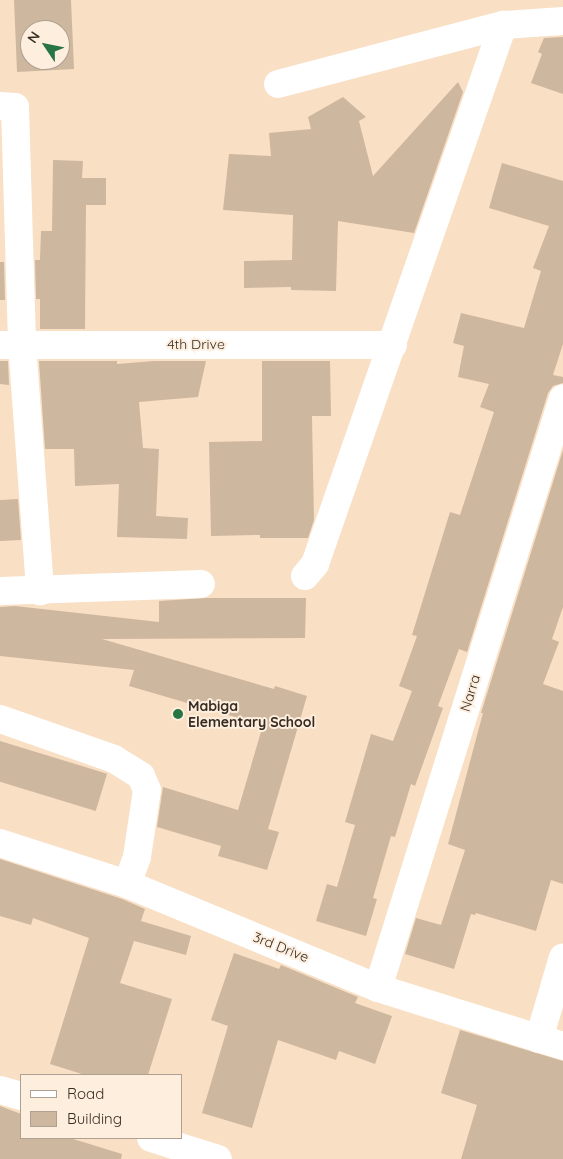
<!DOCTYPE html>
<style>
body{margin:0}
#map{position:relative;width:563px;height:1159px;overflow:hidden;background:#f9dfc4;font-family:Quicksand,sans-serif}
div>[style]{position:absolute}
.building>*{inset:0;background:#ceb79f;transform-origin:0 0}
.minor>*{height:28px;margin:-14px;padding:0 14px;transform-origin:14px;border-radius:14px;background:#fff}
.dots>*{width:14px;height:14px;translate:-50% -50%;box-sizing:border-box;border:2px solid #feeede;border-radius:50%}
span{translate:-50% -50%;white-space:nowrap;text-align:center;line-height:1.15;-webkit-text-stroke:4px #feeede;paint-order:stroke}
.street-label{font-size:14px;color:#362c22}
.poi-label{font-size:14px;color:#362c22;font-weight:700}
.left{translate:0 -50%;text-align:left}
.legend{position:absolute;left:20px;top:1074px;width:162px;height:65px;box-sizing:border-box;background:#feeede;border:1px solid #aea093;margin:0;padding:6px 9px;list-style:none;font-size:15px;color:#362c22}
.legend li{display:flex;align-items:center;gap:10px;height:25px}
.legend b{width:25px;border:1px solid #aea093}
.north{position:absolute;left:20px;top:20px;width:50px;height:50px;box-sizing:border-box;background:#feeede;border:1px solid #aea093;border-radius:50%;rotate:304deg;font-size:14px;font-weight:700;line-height:20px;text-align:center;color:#362c22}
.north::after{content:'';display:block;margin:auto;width:18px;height:22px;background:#287544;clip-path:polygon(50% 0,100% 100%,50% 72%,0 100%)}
</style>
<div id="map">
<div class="building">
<div style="clip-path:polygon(evenodd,14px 0,71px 0,74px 69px,17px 72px,14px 0,30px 30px,60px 30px,60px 60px,30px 60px,30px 30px)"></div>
<div style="clip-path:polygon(563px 37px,563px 94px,531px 83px,542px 54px,538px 52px,544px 38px)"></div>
<div style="clip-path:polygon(458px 82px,463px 92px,414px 233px,338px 221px,336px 291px,291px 290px,291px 287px,244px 288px,244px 261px,292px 260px,293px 215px,223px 210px,229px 154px,271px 156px,269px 133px,311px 129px,308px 117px,343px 97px,366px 117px,359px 121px,373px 176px)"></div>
<div style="clip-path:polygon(53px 160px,83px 161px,82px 178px,106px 178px,106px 205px,86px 205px,85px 329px,40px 329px,40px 299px,36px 299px,35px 260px,40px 260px,41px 231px,52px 231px)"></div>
<div style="clip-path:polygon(502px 163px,563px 181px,563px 344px,553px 375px,563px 377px,563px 383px,553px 386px,548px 393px,467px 652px,459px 649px,438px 706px,443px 708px,415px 786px,411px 784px,395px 837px,391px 836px,373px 898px,377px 899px,366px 936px,316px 921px,327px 884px,337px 887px,355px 825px,345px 822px,371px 734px,393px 741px,412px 691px,399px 686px,417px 636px,412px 635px,450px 512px,460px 515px,494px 412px,480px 407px,489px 384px,458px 377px,464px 346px,453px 343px,461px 313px,524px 328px,541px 271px,533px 268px,549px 226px,489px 208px)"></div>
<div style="clip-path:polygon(0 262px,4px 262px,5px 300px,0 300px)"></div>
<div style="clip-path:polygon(0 361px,8px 361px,9px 385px,0 384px)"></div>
<div style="clip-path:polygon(39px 361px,117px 361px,117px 364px,154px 361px,206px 361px,198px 397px,139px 402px,143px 448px,159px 449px,156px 516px,188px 518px,187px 539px,117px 537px,119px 484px,75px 486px,74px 449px,45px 449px)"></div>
<div style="clip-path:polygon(262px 361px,330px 361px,331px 416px,312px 416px,314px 520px,308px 538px,260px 538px,260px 535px,211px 536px,209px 442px,262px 441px)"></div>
<div style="clip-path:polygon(563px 450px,563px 607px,552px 639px,559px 642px,543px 684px,563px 691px,563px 884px,551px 880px,536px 931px,476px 913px,475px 915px,471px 914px,454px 969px,405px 954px,416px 918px,441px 925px,465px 850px,448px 844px,483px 713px,481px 713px)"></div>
<div style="clip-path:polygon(18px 499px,21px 540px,0 541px,0 500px)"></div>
<div style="clip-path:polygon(206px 598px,306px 598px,305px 638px,102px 639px,274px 689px,275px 686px,307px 696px,268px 829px,279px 832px,267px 870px,218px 856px,221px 846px,157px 827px,163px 787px,238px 810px,263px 725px,129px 686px,134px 670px,0 656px,0 607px,15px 606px,159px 622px,159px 601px)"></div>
<div style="left:0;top:741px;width:112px;height:39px;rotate:17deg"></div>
<div style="clip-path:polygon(0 859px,122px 899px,145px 909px,141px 921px,191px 936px,186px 955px,134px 941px,120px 983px,172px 999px,148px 1075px,85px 1075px,50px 1064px,89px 938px,33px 918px,31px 925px,0 916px)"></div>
<div style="clip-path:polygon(234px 953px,279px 969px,281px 965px,358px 997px,355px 1003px,392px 1016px,375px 1064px,339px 1051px,336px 1060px,278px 1040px,252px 1128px,202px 1113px,228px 1026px,211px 1020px)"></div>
<div style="clip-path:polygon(460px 1030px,563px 1061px,563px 1159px,461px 1159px,477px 1105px,441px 1093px)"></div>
<div style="clip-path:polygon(0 1106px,21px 1114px,21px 1138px,70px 1138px,122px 1154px,121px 1159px,0 1159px)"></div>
</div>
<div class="minor">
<div style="left:278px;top:84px;width:233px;rotate:-14.7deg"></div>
<div style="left:503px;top:25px;width:60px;rotate:-3.8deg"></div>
<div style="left:0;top:106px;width:15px;rotate:4deg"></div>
<div style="left:15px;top:107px;width:237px;rotate:88.3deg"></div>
<div style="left:22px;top:344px;width:248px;rotate:85.8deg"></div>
<div style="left:0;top:345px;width:393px"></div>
<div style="left:305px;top:576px;width:16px;rotate:-50deg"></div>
<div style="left:315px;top:564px;width:571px;rotate:-70.77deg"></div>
<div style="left:0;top:591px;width:201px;rotate:-2deg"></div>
<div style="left:0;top:719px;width:121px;rotate:19.3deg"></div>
<div style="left:114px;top:759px;width:32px;rotate:32deg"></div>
<div style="left:141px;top:776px;width:15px;rotate:67deg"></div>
<div style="left:147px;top:790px;width:68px;rotate:98.5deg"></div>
<div style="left:137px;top:857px;width:29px;rotate:110deg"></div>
<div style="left:0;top:843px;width:133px;rotate:17.9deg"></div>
<div style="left:127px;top:884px;width:272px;rotate:22.5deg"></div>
<div style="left:378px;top:988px;width:194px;rotate:17.4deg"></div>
<div style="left:378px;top:988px;width:618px;rotate:-72.59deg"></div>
<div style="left:539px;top:1039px;width:85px;rotate:-73.7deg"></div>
<div style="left:0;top:1090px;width:22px;rotate:16deg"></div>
<div style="left:151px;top:1138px;width:70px;rotate:17.4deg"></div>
</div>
<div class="dots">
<div style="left:178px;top:714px;background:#287544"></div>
</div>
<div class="street-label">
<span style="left:196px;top:344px">4th Drive</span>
<span style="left:470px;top:693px;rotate:-73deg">Narra</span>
<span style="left:281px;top:947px;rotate:22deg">3rd Drive</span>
</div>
<div class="poi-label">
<span class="left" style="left:188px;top:714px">Mabiga<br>Elementary School</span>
</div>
<ul class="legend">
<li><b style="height:6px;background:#fff"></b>Road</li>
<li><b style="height:14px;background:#ceb79f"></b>Building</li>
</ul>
<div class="north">N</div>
</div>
